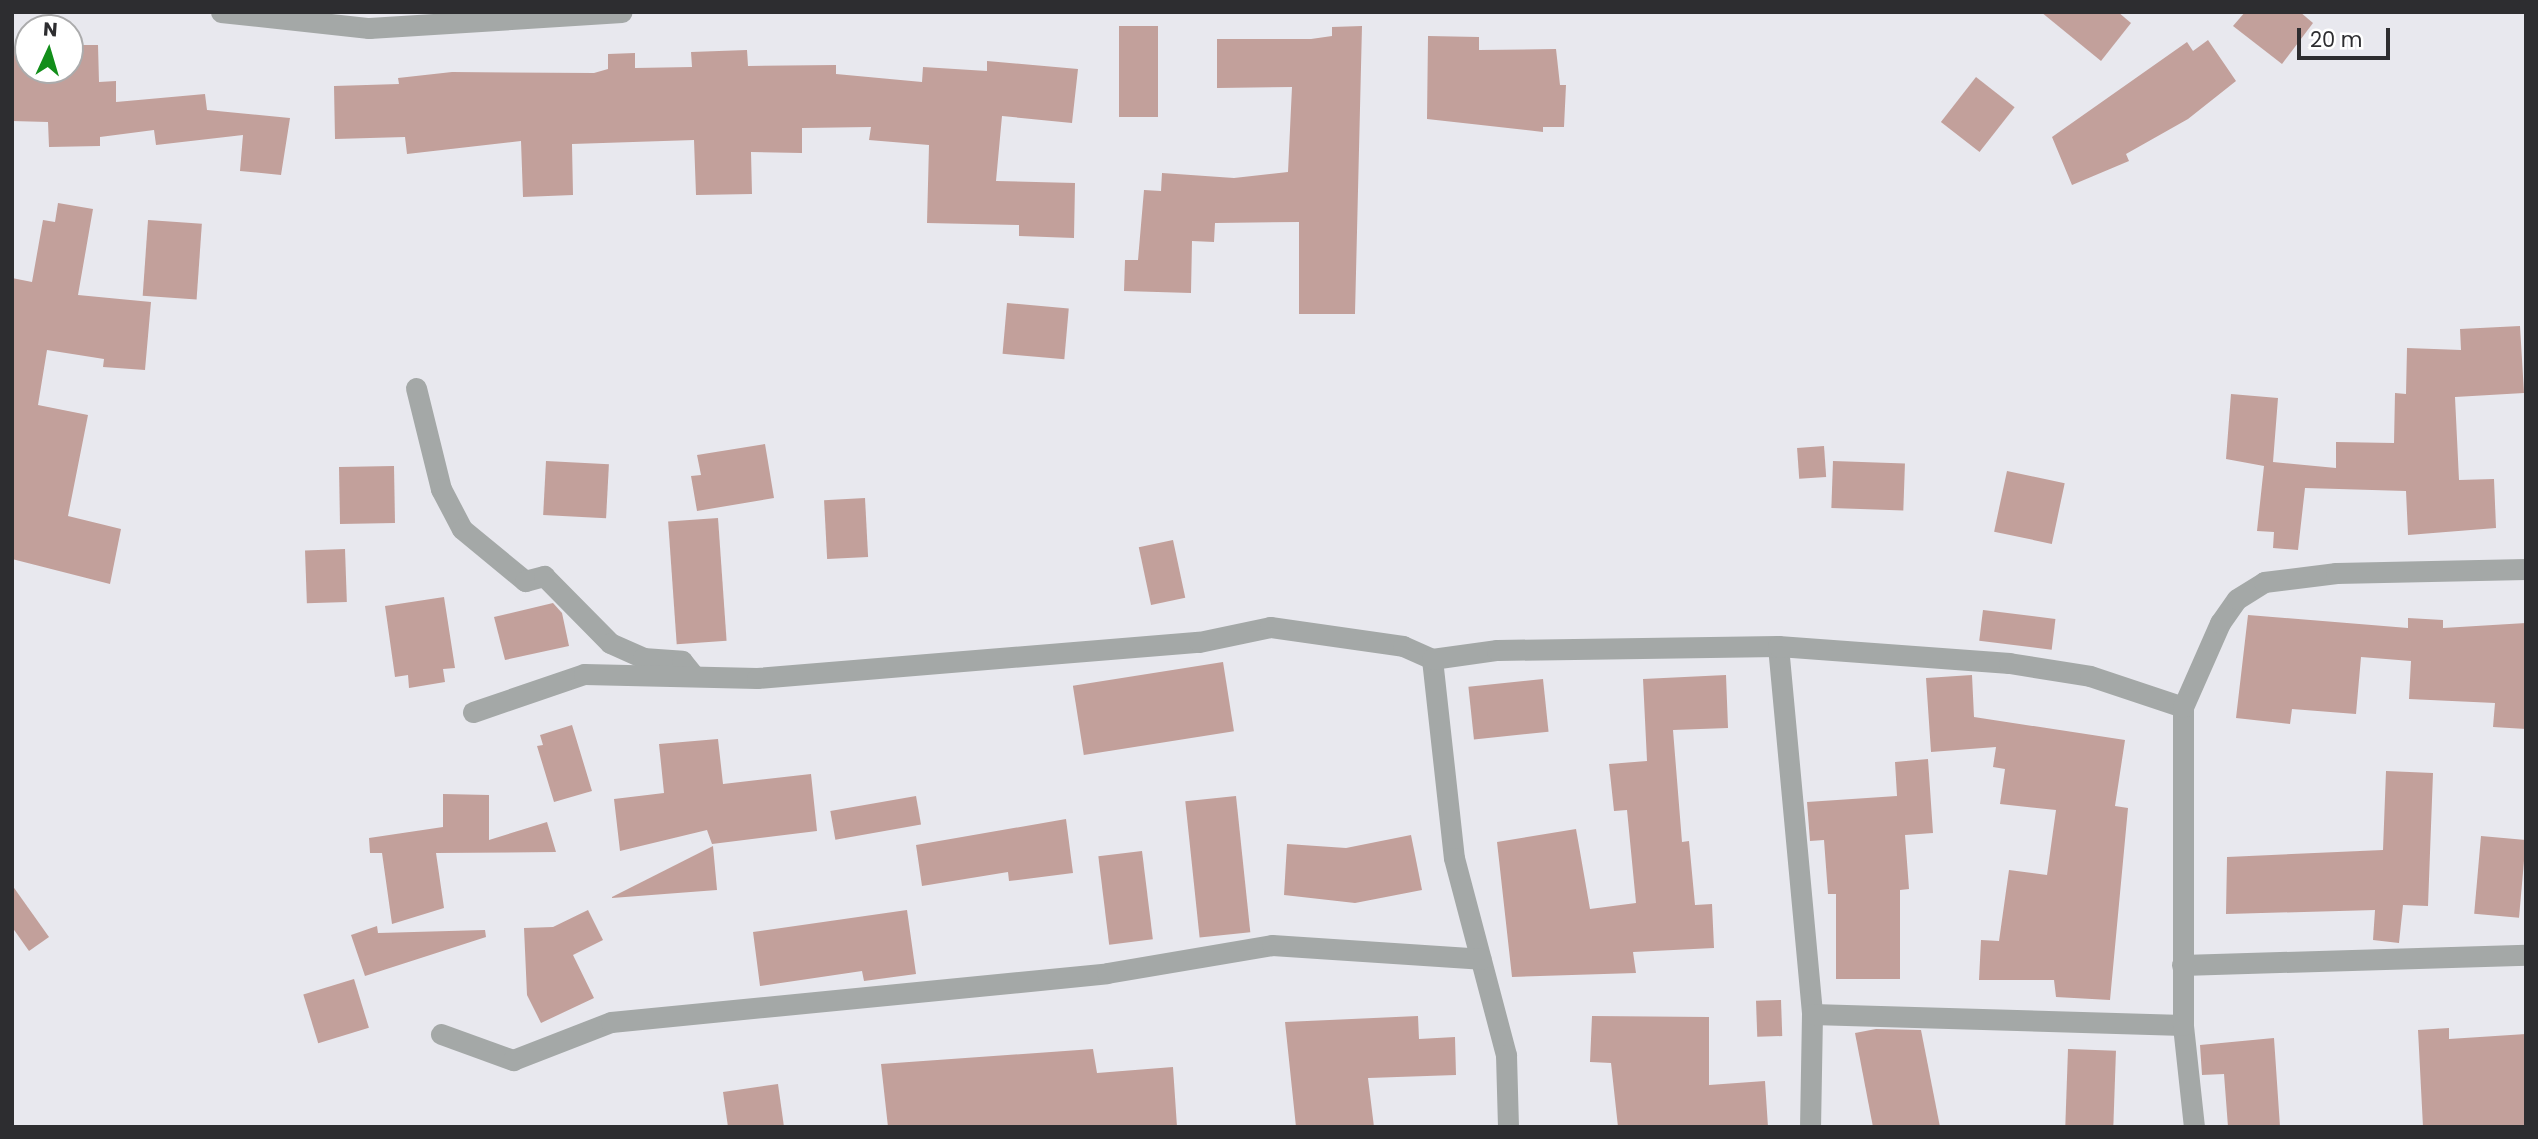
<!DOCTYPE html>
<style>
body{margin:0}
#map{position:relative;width:2538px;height:1139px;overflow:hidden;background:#e8e8ee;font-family:Poppins,sans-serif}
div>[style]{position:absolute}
.building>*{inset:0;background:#c2a09b;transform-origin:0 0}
.minor>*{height:21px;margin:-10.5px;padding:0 10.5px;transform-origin:10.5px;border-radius:10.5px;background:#a4a8a7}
span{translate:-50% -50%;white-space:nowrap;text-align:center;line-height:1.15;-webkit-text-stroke:5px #fff;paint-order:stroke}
.frame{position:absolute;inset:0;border:14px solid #2d2d30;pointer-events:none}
.north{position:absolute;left:14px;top:14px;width:70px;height:70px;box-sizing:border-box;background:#fff;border:2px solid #ababac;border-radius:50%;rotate:4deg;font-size:19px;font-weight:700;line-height:28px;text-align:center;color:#2d2d30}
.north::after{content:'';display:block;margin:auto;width:24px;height:32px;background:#128e1a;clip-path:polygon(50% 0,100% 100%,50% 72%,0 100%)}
.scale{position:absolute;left:2297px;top:28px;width:93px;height:32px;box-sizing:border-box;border:4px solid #2d2d30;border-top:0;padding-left:9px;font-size:21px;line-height:24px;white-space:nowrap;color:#2d2d30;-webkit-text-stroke:5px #fff;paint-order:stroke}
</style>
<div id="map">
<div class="building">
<div style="clip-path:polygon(2041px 12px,2118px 12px,2131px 23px,2101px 61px)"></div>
<div style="clip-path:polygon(2245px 12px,2300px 12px,2313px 23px,2282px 64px,2233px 26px)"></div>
<div style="left:1119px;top:26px;width:39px;height:91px"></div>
<div style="clip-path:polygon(1362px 26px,1355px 314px,1299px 314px,1299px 222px,1215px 223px,1214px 242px,1192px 241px,1191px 293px,1124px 291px,1125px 260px,1138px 260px,1144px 190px,1161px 191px,1162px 173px,1234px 178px,1288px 172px,1292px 87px,1217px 88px,1217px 39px,1311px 39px,1332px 36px,1332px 27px)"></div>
<div style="clip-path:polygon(1428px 36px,1479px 37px,1479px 50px,1556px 49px,1560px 85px,1566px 85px,1564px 127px,1543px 127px,1543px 132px,1427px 119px)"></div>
<div style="clip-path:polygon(2208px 40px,2236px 81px,2188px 119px,2126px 154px,2129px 161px,2072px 185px,2052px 137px,2187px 42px,2193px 51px)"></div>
<div style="clip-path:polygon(70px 45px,98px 45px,99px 82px,116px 81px,116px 102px,205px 94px,207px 110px,290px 118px,281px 175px,240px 171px,243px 135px,156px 145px,154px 130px,100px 137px,100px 146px,49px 147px,48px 122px,12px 121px,12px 47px,28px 46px,28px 70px,70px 70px)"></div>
<div style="clip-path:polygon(747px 50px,748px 66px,836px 65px,836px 74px,922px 82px,923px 67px,987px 71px,987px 61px,1078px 69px,1072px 123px,1002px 116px,996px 181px,1075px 183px,1074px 238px,1019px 236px,1019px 225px,927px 223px,929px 145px,869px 140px,871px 127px,802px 128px,802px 153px,751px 152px,752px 194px,696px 195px,694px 140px,572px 144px,573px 195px,523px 197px,521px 141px,407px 154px,405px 137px,335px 139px,334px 86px,399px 84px,398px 78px,452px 72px,594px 73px,608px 69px,608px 54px,635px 53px,635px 68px,692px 67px,691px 52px)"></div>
<div style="left:1976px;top:77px;width:49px;height:57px;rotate:38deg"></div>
<div style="clip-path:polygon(58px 203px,93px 209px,78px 295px,151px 302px,145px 370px,103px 367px,104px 359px,47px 350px,38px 405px,88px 415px,68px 516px,121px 529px,110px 584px,12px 559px,12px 278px,32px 282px,43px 220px,55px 222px)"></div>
<div style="left:148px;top:220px;width:54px;height:76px;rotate:4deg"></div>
<div style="left:1007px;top:303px;width:62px;height:51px;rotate:5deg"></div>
<div style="clip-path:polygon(2520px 326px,2524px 393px,2455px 397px,2459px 480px,2494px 479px,2496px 528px,2408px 535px,2406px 491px,2305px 488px,2298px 550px,2273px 548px,2274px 532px,2257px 531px,2264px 466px,2226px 459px,2231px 394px,2278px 398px,2273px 462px,2336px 468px,2336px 442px,2394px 443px,2395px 393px,2406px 394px,2407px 348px,2461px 350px,2460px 329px)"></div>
<div style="clip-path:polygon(765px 444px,774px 498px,697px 511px,691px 476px,701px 475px,697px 455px)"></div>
<div style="left:1824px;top:446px;width:31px;height:27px;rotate:86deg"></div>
<div style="left:546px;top:461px;width:63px;height:54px;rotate:3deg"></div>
<div style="left:1833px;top:461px;width:72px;height:47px;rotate:2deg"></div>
<div style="left:394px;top:466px;width:57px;height:55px;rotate:89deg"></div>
<div style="left:2007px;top:471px;width:59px;height:62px;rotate:12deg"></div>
<div style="left:865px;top:498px;width:59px;height:41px;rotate:87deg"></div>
<div style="left:718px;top:518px;width:123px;height:50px;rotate:86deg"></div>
<div style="left:1173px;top:540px;width:59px;height:35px;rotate:78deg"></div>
<div style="left:345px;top:549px;width:53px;height:40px;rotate:88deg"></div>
<div style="clip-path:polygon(444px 597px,455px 668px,443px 669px,445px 682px,409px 688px,408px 675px,395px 677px,385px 606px)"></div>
<div style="clip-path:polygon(553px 603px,562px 613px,569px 646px,505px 660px,494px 617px)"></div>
<div style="left:1983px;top:610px;width:73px;height:31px;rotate:7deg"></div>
<div style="clip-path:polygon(2248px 615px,2408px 628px,2408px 618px,2443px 620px,2443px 628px,2526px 623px,2526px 729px,2493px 727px,2495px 703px,2409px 699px,2411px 661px,2361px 657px,2356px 714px,2292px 709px,2290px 724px,2236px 718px)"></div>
<div style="left:1223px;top:662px;width:70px;height:152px;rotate:81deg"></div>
<div style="clip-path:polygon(1726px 675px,1728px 728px,1673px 730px,1682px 842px,1689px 841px,1695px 905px,1712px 904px,1714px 948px,1633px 952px,1636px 973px,1512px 977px,1497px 842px,1576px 829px,1590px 909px,1636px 903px,1627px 810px,1614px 811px,1609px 764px,1647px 761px,1643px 679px)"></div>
<div style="clip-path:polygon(1972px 675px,1974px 717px,2125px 740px,2115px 806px,2128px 808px,2110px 1000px,2056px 997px,2054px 980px,1979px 980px,1981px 940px,1999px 941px,2009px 870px,2047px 875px,2056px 810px,2000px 804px,2005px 769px,1993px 767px,1996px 747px,1931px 752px,1926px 678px)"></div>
<div style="left:1543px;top:679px;width:53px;height:75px;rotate:84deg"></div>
<div style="clip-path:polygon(572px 725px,592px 791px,554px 802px,537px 746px,543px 745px,540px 735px)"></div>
<div style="clip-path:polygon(718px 739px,723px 784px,811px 774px,817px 831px,712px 844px,707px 830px,620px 851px,614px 799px,664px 793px,659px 744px)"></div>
<div style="clip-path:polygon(1928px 759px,1933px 833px,1905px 835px,1909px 889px,1900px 890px,1900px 979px,1836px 979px,1836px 894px,1828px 894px,1824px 840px,1810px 841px,1807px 802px,1897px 796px,1895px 762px)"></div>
<div style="clip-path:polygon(2386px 771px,2433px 773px,2428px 906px,2403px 905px,2399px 943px,2373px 940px,2375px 910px,2226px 914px,2227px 857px,2383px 850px)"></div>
<div style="clip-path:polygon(443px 794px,489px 795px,489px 840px,547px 822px,556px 852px,436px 853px,444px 908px,392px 924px,382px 853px,370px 853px,369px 838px,443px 827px)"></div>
<div style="left:916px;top:796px;width:29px;height:87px;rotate:80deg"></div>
<div style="left:1236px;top:796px;width:137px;height:51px;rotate:84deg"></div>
<div style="clip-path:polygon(1066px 819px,1073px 873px,1009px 881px,1008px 872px,922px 886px,916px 845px)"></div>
<div style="clip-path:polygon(1411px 835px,1422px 890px,1355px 903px,1284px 895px,1287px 844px,1346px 848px)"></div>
<div style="left:2481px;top:836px;width:45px;height:78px;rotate:5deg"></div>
<div style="clip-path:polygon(713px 846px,717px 890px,612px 898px,612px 897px)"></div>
<div style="left:1142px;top:851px;width:89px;height:44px;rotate:83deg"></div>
<div style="clip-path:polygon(12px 885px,49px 937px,29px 951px,12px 927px)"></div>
<div style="clip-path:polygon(588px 910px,603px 940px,573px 955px,594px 998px,541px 1023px,527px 995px,524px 928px,553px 927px)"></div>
<div style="clip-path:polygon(907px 910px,916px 974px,864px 981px,862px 971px,760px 986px,753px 932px)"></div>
<div style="clip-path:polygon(377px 926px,378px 933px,485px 930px,486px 937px,365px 976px,351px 935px)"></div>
<div style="left:354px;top:979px;width:51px;height:53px;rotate:73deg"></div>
<div style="left:1781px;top:1000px;width:36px;height:25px;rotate:88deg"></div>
<div style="clip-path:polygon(1418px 1016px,1419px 1039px,1455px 1037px,1456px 1075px,1368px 1078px,1374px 1127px,1296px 1127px,1285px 1022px)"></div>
<div style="clip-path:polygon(1592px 1016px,1709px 1017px,1709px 1085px,1765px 1081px,1768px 1127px,1618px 1127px,1611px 1063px,1590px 1062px)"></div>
<div style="clip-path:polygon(2449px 1028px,2449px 1039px,2526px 1034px,2526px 1127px,2423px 1127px,2418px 1030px)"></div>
<div style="clip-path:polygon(1876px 1029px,1921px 1030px,1940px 1127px,1873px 1127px,1855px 1033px)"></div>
<div style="clip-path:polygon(2274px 1038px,2280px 1127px,2228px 1127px,2224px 1074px,2202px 1075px,2200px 1045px)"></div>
<div style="clip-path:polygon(1093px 1049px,1097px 1073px,1173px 1067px,1177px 1127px,888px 1127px,881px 1064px)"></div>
<div style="left:2068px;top:1049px;width:48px;height:78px;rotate:2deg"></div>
<div style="clip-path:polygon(778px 1084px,784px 1127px,728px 1127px,723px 1092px)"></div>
</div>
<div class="minor">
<div style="left:221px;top:12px;width:149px;rotate:6.2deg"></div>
<div style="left:369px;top:28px;width:253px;rotate:-3.6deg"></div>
<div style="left:416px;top:388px;width:104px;rotate:76.1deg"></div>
<div style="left:441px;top:489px;width:45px;rotate:62.3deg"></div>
<div style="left:462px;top:529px;width:82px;rotate:39.5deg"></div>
<div style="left:525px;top:581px;width:20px;rotate:-15deg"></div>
<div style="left:544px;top:576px;width:94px;rotate:45.4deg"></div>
<div style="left:610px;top:643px;width:36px;rotate:24deg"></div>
<div style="left:643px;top:658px;width:39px;rotate:4deg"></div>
<div style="left:682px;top:661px;width:19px;rotate:51deg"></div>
<div style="left:1778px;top:646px;width:370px;rotate:84.7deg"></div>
<div style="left:1812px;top:1014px;width:113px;rotate:91deg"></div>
<div style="left:1432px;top:659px;width:200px;rotate:83.7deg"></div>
<div style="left:1454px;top:858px;width:204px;rotate:75.2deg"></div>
<div style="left:1506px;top:1055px;width:72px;rotate:88.4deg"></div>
<div style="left:473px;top:712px;width:117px;rotate:-18.9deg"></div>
<div style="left:584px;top:674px;width:173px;rotate:1.3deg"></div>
<div style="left:757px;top:678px;width:443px;rotate:-4.7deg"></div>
<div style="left:1199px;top:642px;width:73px;rotate:-11.9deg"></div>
<div style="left:1270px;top:627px;width:134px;rotate:8.1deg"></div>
<div style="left:1403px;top:646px;width:32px;rotate:24deg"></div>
<div style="left:1432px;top:659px;width:66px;rotate:-7.9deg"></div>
<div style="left:1497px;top:650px;width:281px;rotate:-0.8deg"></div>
<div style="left:1778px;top:646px;width:232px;rotate:4.2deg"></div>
<div style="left:2009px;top:663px;width:82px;rotate:9.1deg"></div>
<div style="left:2090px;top:676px;width:98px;rotate:18.4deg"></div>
<div style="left:2182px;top:965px;width:344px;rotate:-1.7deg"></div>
<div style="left:1812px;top:1014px;width:371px;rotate:1.7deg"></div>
<div style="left:441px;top:1034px;width:77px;rotate:19.9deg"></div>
<div style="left:513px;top:1060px;width:105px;rotate:-21.2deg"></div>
<div style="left:611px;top:1022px;width:498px;rotate:-5.6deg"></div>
<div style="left:1107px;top:973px;width:167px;rotate:-9.6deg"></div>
<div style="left:1272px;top:945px;width:209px;rotate:3.8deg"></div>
<div style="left:2194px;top:1127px;width:103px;rotate:-96.2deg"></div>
<div style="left:2183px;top:1025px;width:318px;rotate:-90deg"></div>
<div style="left:2183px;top:707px;width:92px;rotate:-66.2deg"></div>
<div style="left:2220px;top:623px;width:29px;rotate:-55deg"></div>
<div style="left:2237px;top:599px;width:32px;rotate:-32deg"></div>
<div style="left:2264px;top:582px;width:73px;rotate:-7.1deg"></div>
<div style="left:2336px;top:573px;width:190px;rotate:-1.2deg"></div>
</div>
<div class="frame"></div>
<div class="north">N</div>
<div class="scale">20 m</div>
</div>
